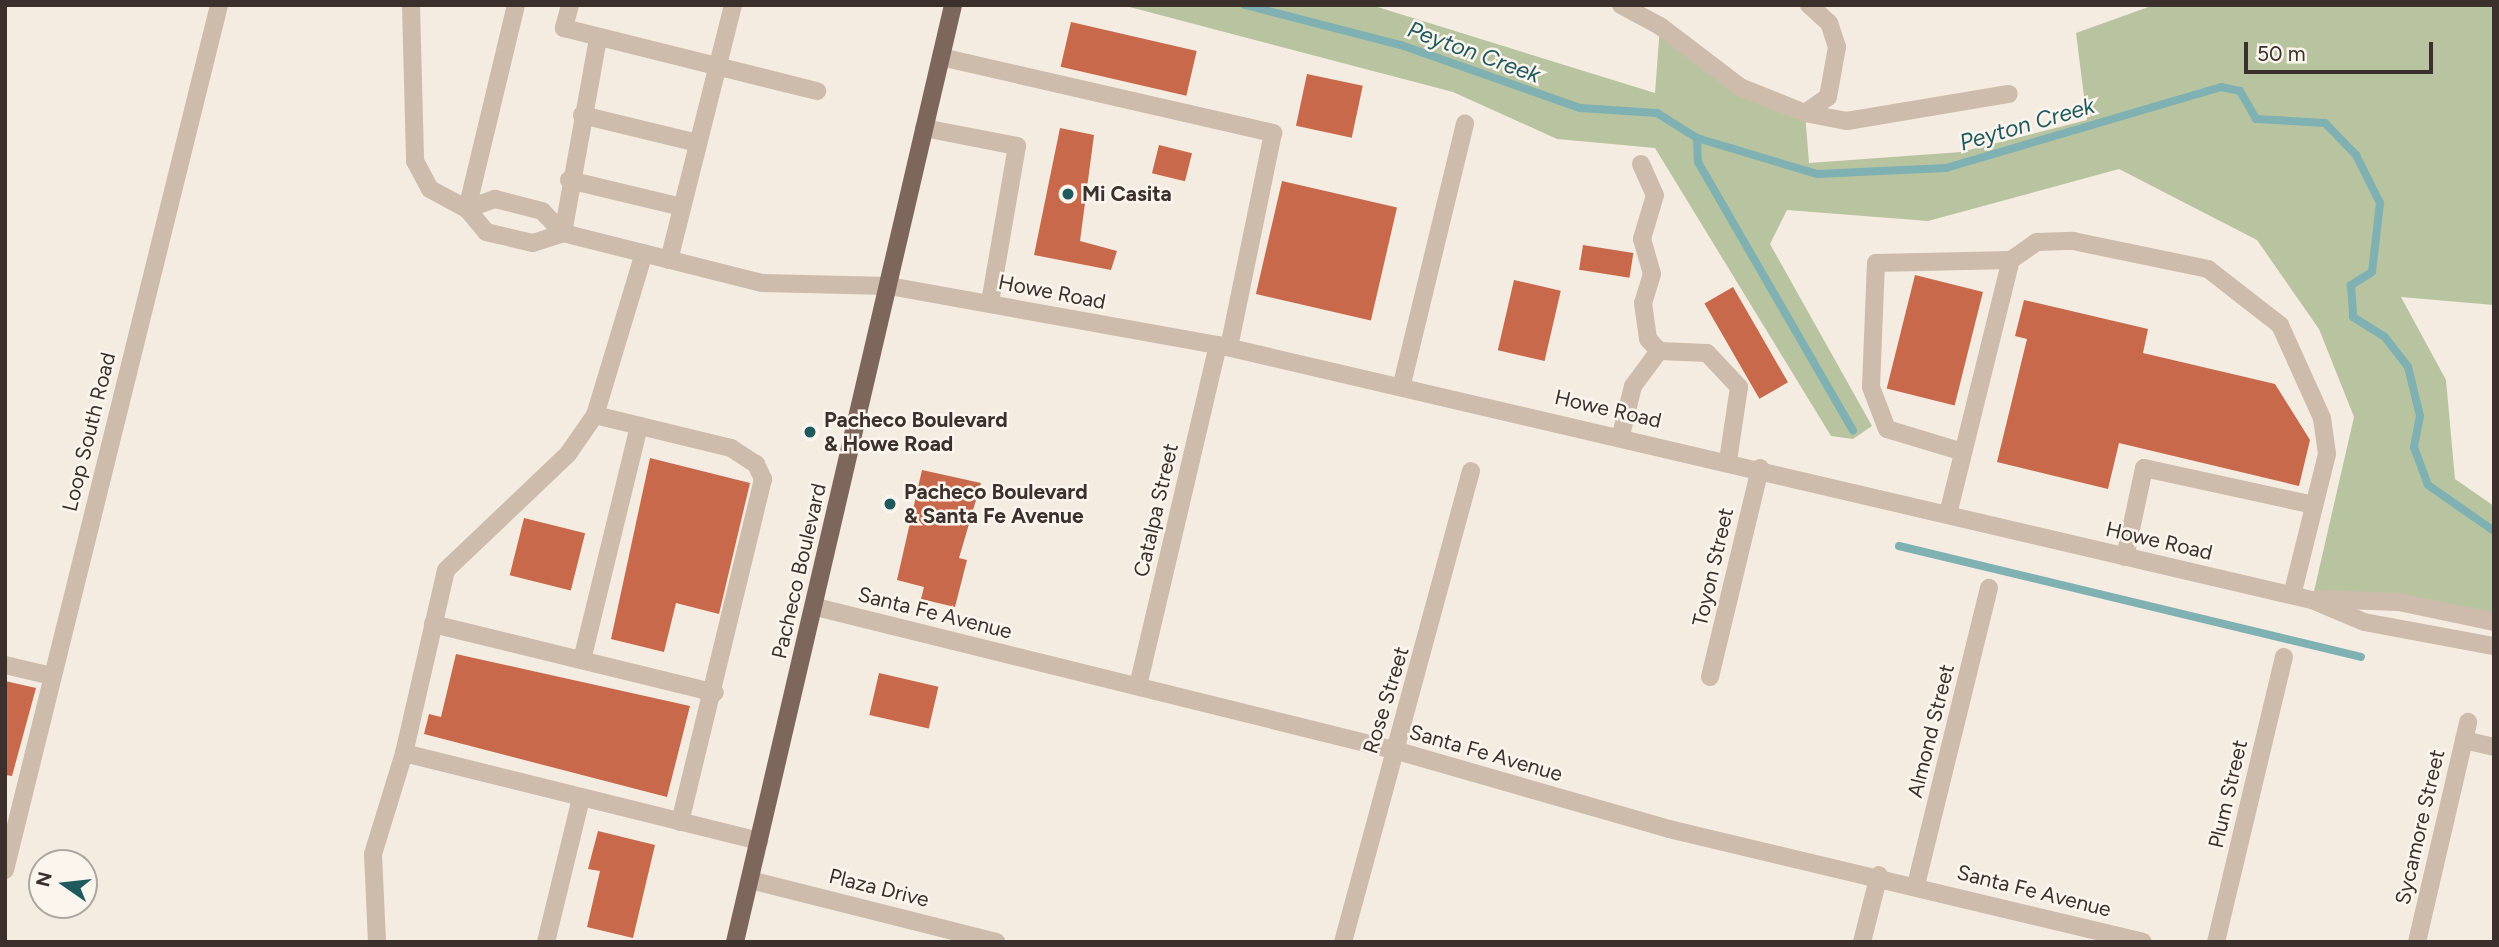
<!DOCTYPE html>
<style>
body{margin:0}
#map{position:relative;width:2499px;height:947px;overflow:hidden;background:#f4ebe1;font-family:Figtree,sans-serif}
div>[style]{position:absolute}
.green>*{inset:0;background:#b8c4a0}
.stream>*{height:8px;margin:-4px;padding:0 4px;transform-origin:4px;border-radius:4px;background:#7fb0b2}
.building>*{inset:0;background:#c8694b;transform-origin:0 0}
.minor>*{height:18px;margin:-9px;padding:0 9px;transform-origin:9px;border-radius:9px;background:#cdbbac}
.major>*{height:18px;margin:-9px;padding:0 9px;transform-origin:9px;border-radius:9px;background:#7d675c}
.dots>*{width:19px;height:19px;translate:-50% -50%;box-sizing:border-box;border:4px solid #fbf5ee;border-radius:50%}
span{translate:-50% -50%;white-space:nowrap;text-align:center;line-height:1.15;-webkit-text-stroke:5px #fbf5ee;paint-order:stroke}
.poi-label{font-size:21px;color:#3b302b;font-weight:700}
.left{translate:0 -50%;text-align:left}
.street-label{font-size:21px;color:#3b302b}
.water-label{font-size:23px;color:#1f5a5e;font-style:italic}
.frame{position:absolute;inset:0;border:7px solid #3b302b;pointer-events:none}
.north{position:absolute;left:28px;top:849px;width:70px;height:70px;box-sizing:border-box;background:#fbf5ee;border:2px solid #aea6a0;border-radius:50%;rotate:284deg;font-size:19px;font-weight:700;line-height:28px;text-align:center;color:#3b302b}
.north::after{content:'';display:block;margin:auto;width:24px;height:32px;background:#1f5a5e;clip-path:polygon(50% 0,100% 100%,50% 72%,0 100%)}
.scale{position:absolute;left:2244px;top:42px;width:189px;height:32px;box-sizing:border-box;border:4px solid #3b302b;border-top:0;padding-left:9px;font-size:21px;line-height:24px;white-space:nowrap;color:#3b302b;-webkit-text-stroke:5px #fbf5ee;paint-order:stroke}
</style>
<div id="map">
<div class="green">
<div style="clip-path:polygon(1122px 5px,1371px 5px,1655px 93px,1660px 26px,1740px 87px,1805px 113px,1809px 163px,1961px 152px,2087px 120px,2076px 33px,2154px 5px,2494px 5px,2494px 305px,2401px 297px,2446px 380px,2455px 479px,2494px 506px,2494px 622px,2312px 600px,2354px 417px,2319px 329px,2257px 240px,2119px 169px,1928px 221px,1787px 210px,1770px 244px,1872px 426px,1853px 439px,1831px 436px,1655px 148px,1557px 139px,1453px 92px)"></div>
</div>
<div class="stream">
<div style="left:1245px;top:5px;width:161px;rotate:14.4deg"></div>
<div style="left:1401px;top:45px;width:190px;rotate:19.4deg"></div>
<div style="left:1580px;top:108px;width:77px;rotate:3.7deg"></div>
<div style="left:1657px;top:113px;width:47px;rotate:32deg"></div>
<div style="left:1697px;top:138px;width:125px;rotate:16.7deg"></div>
<div style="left:1817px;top:174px;width:129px;rotate:-2.7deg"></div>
<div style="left:1946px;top:168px;width:287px;rotate:-16.4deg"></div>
<div style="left:2221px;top:87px;width:19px;rotate:12deg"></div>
<div style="left:2240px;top:91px;width:32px;rotate:60deg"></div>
<div style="left:2256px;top:119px;width:69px;rotate:3.3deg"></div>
<div style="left:2325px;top:123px;width:45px;rotate:45.9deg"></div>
<div style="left:2356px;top:155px;width:54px;rotate:63.4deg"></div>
<div style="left:2380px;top:203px;width:69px;rotate:96.6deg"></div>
<div style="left:2372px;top:272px;width:25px;rotate:148deg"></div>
<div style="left:2351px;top:285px;width:32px;rotate:86deg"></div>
<div style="left:2353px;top:317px;width:36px;rotate:32deg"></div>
<div style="left:2384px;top:336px;width:39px;rotate:52deg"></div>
<div style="left:2408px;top:367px;width:50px;rotate:76.2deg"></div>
<div style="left:2420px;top:416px;width:32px;rotate:101deg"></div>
<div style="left:2414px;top:447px;width:40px;rotate:69.8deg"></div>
<div style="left:2428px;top:485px;width:80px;rotate:34.9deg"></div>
<div style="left:1697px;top:138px;width:24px;rotate:88deg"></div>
<div style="left:1698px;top:162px;width:310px;rotate:60deg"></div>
<div style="left:1899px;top:546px;width:475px;rotate:13.5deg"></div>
</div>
<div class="building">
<div style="left:1071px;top:22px;width:129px;height:46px;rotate:13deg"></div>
<div style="left:1307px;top:74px;width:57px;height:53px;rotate:12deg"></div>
<div style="clip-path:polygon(1060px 128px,1094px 135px,1080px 241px,1117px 251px,1111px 270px,1034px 255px)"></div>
<div style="left:1159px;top:145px;width:34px;height:29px;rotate:14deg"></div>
<div style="left:1282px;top:181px;width:118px;height:116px;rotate:13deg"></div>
<div style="left:1583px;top:245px;width:51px;height:25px;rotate:9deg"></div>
<div style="left:1915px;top:275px;width:70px;height:117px;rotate:14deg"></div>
<div style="left:1514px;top:280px;width:48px;height:72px;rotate:13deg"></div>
<div style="left:1733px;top:287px;width:110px;height:33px;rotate:60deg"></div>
<div style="clip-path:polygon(2024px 300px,2148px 329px,2143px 353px,2275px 384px,2310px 440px,2299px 486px,2119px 443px,2108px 489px,1997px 462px,2027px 339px,2015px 336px)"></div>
<div style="clip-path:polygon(650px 458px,750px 483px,719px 614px,676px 603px,664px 652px,611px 639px)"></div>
<div style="clip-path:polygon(922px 470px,981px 483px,959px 558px,967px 560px,955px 607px,921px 599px,924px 587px,897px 580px)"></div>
<div style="left:524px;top:518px;width:63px;height:59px;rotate:14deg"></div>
<div style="clip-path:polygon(456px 654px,690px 706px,667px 797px,424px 734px,429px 714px,441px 717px)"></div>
<div style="left:879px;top:673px;width:61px;height:43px;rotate:13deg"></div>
<div style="clip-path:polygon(5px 681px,36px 688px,12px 776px,5px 775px)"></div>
<div style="clip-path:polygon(598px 831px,655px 845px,633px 938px,587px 927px,600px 871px,588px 869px)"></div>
</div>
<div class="minor">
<div style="left:411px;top:5px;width:156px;rotate:88.5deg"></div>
<div style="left:415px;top:161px;width:32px;rotate:62deg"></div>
<div style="left:430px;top:189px;width:42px;rotate:28.4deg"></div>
<div style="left:467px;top:209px;width:30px;rotate:50deg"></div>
<div style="left:486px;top:232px;width:48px;rotate:13.2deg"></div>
<div style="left:533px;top:243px;width:32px;rotate:-18deg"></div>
<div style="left:563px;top:233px;width:205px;rotate:14.1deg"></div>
<div style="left:762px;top:283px;width:127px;rotate:1.4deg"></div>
<div style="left:889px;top:286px;width:334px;rotate:10.2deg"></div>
<div style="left:1218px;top:345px;width:1123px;rotate:13.12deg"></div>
<div style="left:2312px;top:600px;width:56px;rotate:22.9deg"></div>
<div style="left:2364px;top:622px;width:132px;rotate:10.5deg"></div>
<div style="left:570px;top:5px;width:24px;rotate:105deg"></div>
<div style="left:564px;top:28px;width:261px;rotate:14deg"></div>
<div style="left:1621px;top:5px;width:44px;rotate:28.3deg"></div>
<div style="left:1660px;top:26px;width:101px;rotate:37.3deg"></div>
<div style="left:1740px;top:87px;width:70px;rotate:21.8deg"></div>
<div style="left:1805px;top:113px;width:28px;rotate:-35deg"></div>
<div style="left:1828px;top:97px;width:51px;rotate:-79.8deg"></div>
<div style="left:1837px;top:47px;width:25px;rotate:-108deg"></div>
<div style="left:1829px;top:23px;width:27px;rotate:-138deg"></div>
<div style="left:941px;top:57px;width:341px;rotate:12.9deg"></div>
<div style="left:1273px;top:133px;width:218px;rotate:101.6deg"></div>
<div style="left:1805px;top:113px;width:43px;rotate:10.8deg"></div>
<div style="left:1847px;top:121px;width:164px;rotate:-9.5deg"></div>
<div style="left:582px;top:115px;width:119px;rotate:13.6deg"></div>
<div style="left:924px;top:128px;width:95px;rotate:11deg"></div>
<div style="left:1017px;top:146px;width:159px;rotate:99.8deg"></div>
<div style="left:1641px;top:164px;width:34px;rotate:66deg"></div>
<div style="left:1655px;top:195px;width:46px;rotate:106.5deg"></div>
<div style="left:1642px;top:239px;width:36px;rotate:74deg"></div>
<div style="left:1652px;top:274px;width:30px;rotate:107deg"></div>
<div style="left:1643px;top:303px;width:36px;rotate:82deg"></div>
<div style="left:1648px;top:339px;width:16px;rotate:47deg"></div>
<div style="left:569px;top:180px;width:116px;rotate:13.4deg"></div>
<div style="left:467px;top:209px;width:210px;rotate:-76.5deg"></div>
<div style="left:467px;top:209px;width:30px;rotate:-20deg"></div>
<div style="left:495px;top:199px;width:49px;rotate:14.3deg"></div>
<div style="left:542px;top:211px;width:30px;rotate:46deg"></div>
<div style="left:563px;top:233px;width:197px;rotate:-79.8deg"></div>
<div style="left:644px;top:253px;width:169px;rotate:106.8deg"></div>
<div style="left:595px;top:415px;width:47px;rotate:124.7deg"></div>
<div style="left:568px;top:454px;width:168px;rotate:136.4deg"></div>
<div style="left:446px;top:570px;width:188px;rotate:102.9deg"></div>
<div style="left:404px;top:753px;width:366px;rotate:13.9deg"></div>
<div style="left:669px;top:260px;width:263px;rotate:-75.9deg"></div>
<div style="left:1402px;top:384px;width:268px;rotate:-76.4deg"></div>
<div style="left:595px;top:415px;width:140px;rotate:13.6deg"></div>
<div style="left:731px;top:448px;width:30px;rotate:33deg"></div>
<div style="left:756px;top:464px;width:17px;rotate:65deg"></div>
<div style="left:763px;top:479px;width:353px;rotate:103.6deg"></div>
<div style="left:1621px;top:435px;width:50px;rotate:-76.2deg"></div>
<div style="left:1633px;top:386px;width:44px;rotate:-53.4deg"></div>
<div style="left:1659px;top:351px;width:48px;rotate:2.4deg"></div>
<div style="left:1707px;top:353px;width:47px;rotate:46.7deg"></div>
<div style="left:1739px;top:387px;width:75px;rotate:98.5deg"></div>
<div style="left:1963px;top:452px;width:79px;rotate:-163.2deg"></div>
<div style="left:1887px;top:429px;width:45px;rotate:-110.9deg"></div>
<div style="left:1871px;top:387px;width:124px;rotate:-87.7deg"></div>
<div style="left:1876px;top:263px;width:135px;rotate:-1.3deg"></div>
<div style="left:1948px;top:514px;width:262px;rotate:-76.1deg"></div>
<div style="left:2011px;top:260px;width:32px;rotate:-35deg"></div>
<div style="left:2037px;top:242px;width:36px;rotate:-2deg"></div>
<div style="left:2073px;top:241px;width:138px;rotate:11.7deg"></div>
<div style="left:2208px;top:269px;width:91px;rotate:37.9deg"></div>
<div style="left:2280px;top:325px;width:102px;rotate:65.7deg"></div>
<div style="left:2322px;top:418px;width:36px;rotate:82deg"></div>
<div style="left:2327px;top:454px;width:145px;rotate:103.9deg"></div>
<div style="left:2125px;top:557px;width:91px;rotate:-77.9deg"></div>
<div style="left:2144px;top:468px;width:174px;rotate:12.3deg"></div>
<div style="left:2319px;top:599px;width:80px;rotate:2.1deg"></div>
<div style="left:2399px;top:602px;width:97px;rotate:11.9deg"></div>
<div style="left:816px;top:607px;width:595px;rotate:13.9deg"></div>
<div style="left:1394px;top:750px;width:286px;rotate:16deg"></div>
<div style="left:1669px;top:829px;width:487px;rotate:13.4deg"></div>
<div style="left:433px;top:624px;width:290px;rotate:13.7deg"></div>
<div style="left:582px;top:660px;width:241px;rotate:-76.3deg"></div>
<div style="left:5px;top:665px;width:48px;rotate:13.2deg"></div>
<div style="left:1710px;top:677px;width:215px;rotate:-76.5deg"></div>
<div style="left:1138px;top:686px;width:350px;rotate:-76.8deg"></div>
<div style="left:2464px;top:740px;width:31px;rotate:13deg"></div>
<div style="left:5px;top:870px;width:891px;rotate:-76.1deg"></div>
<div style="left:750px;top:880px;width:254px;rotate:14.1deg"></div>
<div style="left:1916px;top:885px;width:306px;rotate:-76.2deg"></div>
<div style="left:377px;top:942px;width:88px;rotate:-92.6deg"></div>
<div style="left:373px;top:854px;width:106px;rotate:-72.9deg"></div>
<div style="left:546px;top:942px;width:148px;rotate:-76.3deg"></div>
<div style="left:1343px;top:942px;width:488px;rotate:-74.8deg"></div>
<div style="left:1862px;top:942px;width:69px;rotate:-75.8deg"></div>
<div style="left:2216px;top:942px;width:293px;rotate:-76.6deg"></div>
<div style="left:2417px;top:942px;width:226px;rotate:-76.9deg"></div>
</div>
<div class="major">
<div style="left:735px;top:942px;width:962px;rotate:-76.9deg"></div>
</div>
<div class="dots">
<div style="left:1068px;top:194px;background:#1f5a5e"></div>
<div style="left:810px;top:432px;background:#1f5a5e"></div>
<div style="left:890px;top:504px;background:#1f5a5e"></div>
</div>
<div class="poi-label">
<span class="left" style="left:1082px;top:194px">Mi Casita</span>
<span class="left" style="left:824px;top:432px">Pacheco Boulevard<br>&amp; Howe Road</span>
<span class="left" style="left:904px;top:504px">Pacheco Boulevard<br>&amp; Santa Fe Avenue</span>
</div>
<div class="street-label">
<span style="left:1052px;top:292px;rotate:11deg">Howe Road</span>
<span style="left:1608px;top:409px;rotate:13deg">Howe Road</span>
<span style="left:89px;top:432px;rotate:-76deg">Loop South Road</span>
<span style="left:1156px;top:510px;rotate:-77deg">Catalpa Street</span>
<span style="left:2159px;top:541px;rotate:13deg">Howe Road</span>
<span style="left:1713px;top:567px;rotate:-77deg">Toyon Street</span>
<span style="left:799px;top:571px;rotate:-77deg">Pacheco Boulevard</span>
<span style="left:935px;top:613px;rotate:14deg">Santa Fe Avenue</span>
<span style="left:1386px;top:700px;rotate:-73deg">Rose Street</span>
<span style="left:1931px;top:731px;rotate:-76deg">Almond Street</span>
<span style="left:1486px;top:753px;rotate:16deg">Santa Fe Avenue</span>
<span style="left:2228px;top:794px;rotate:-77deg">Plum Street</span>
<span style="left:2420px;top:827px;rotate:-77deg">Sycamore Street</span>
<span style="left:879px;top:888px;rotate:14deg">Plaza Drive</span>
<span style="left:2034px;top:891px;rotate:14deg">Santa Fe Avenue</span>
</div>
<div class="water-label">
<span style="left:1474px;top:52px;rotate:20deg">Peyton Creek</span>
<span style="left:2027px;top:124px;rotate:-16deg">Peyton Creek</span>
</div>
<div class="frame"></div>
<div class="north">N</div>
<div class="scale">50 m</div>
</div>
